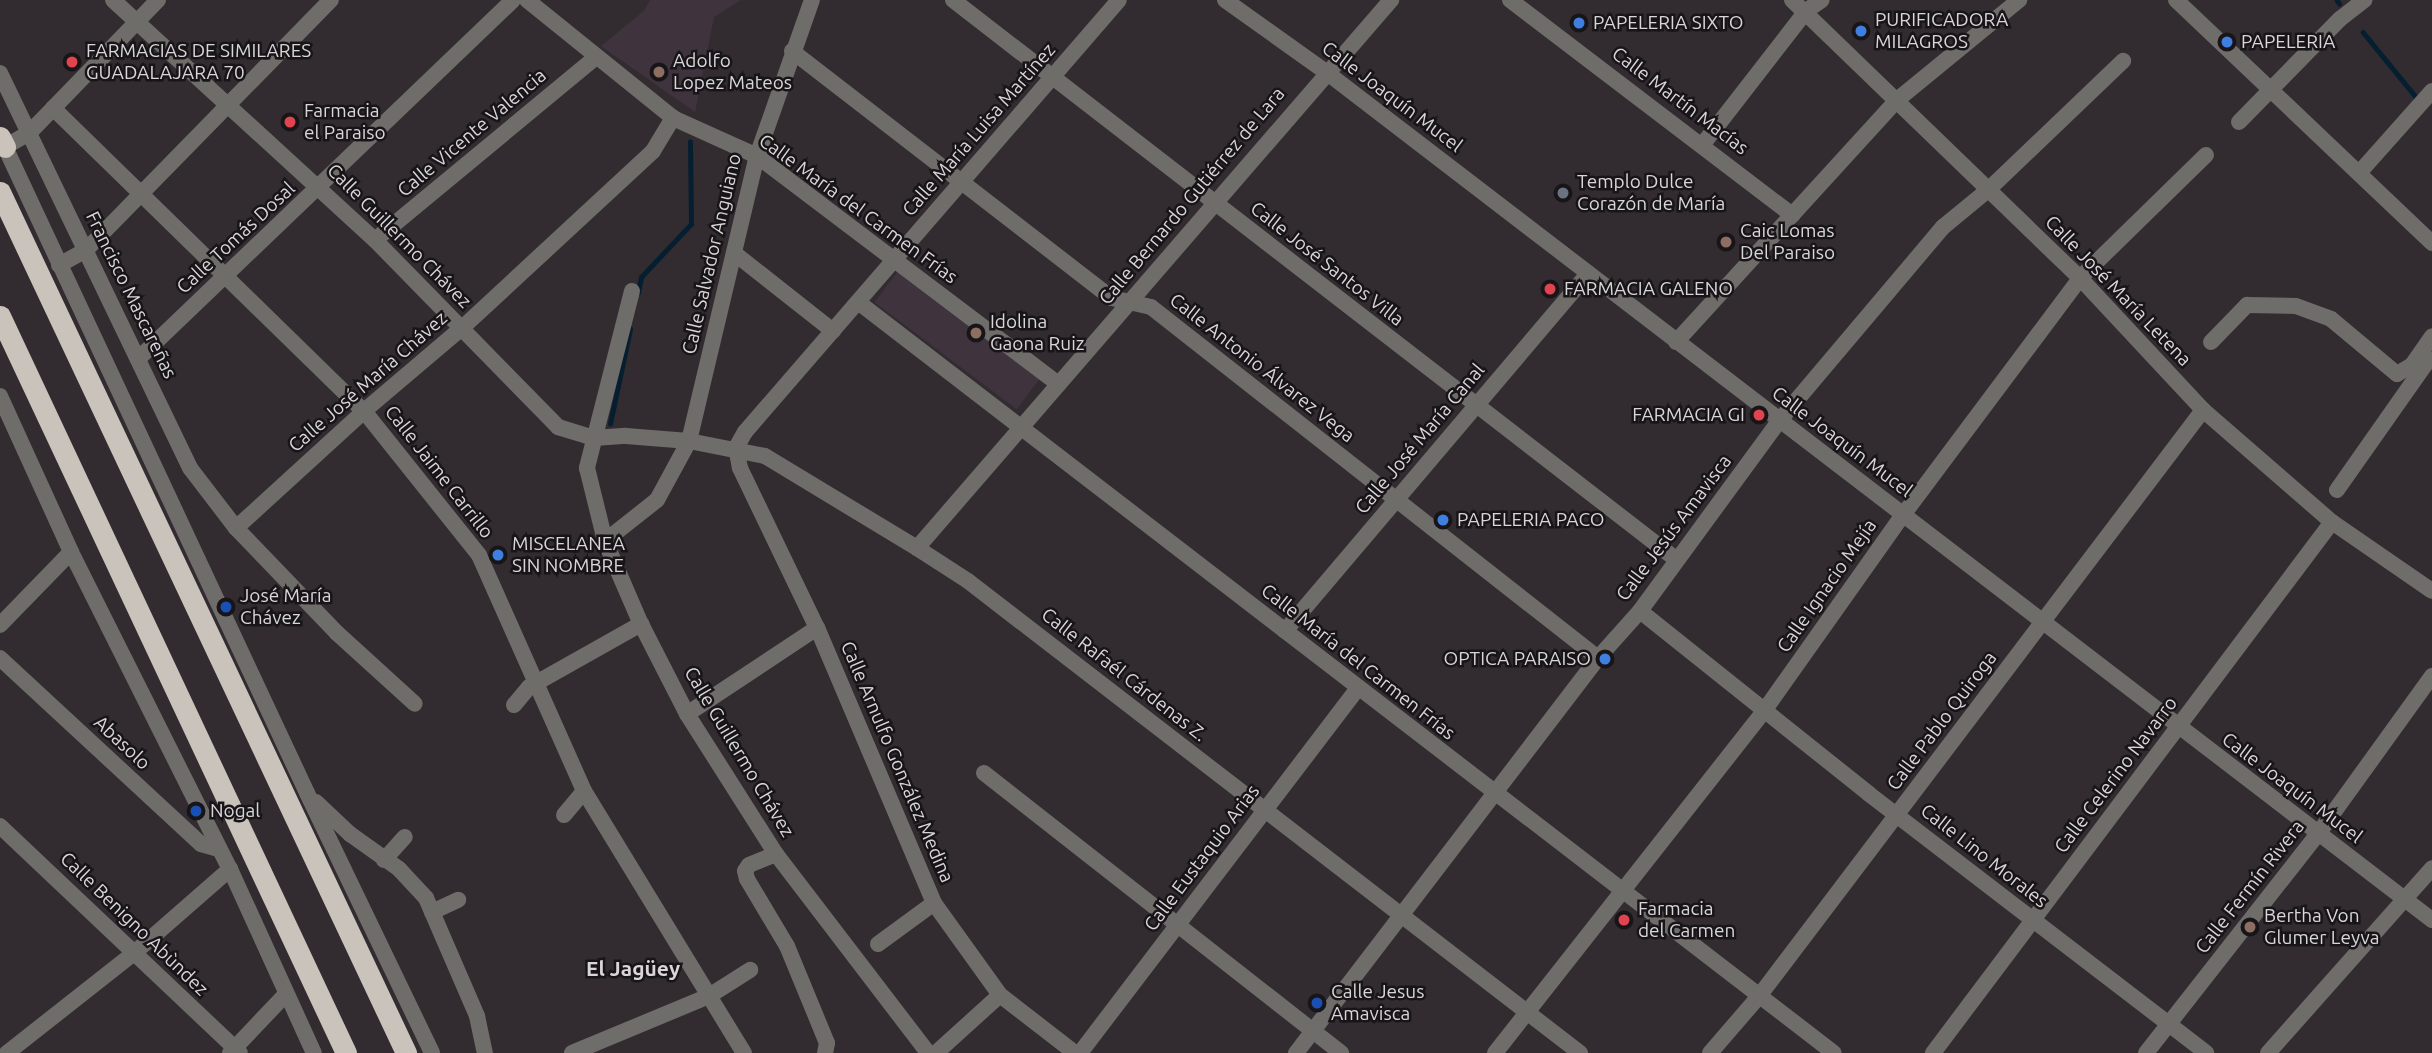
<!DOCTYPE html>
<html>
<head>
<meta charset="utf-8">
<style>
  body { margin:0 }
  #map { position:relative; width:2432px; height:1053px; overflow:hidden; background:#322c31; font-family:Ubuntu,sans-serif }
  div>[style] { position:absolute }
  .built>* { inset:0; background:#3f343e; transform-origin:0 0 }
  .stream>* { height:4.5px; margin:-2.25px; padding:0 2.25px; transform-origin:2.25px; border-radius:2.25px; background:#061f30 }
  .minor>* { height:16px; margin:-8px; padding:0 8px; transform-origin:8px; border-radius:8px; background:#6f6d6a }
  .highway>* { height:21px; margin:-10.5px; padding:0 10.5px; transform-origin:10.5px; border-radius:10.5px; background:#cac3bb }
  .dots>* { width:19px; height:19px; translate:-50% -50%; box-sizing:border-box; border:4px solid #181518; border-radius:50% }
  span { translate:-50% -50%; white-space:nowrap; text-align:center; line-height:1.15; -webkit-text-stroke:5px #181518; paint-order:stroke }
  .poi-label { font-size:19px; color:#d9d5d9 }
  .left { translate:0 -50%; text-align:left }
  .right { translate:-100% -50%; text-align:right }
  .street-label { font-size:19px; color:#d9d5d9 }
  .neighbourhood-label { font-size:21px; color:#d9d5d9; font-weight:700 }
</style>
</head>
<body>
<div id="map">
  <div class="built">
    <i style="clip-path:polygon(650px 0,741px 0,714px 17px,695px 112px,601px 46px,644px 11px)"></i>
    <i style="left:898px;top:271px;width:178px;height:39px;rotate:37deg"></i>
  </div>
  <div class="stream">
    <i style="left:2337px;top:0;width:4px;rotate:56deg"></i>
    <i style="left:2363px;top:32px;width:85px;rotate:50.7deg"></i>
    <i style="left:638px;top:293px;width:16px;rotate:-79deg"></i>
    <i style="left:641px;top:277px;width:73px;rotate:-46.7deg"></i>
    <i style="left:691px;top:224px;width:82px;rotate:-90.7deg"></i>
    <i style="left:610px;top:424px;width:97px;rotate:-78.1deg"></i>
  </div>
  <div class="minor">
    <i style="left:113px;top:0;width:355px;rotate:42.5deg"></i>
    <i style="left:375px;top:240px;width:262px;rotate:45.6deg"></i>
    <i style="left:558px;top:427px;width:38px;rotate:17deg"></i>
    <i style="left:594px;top:438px;width:32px;rotate:-4deg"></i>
    <i style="left:626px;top:436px;width:63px;rotate:4.5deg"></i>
    <i style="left:689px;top:441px;width:77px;rotate:11.2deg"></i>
    <i style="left:765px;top:456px;width:178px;rotate:31.2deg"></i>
    <i style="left:917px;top:548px;width:61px;rotate:32.9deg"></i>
    <i style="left:968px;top:581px;width:773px;rotate:37.64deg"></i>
    <i style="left:158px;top:0;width:185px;rotate:134.1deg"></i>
    <i style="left:29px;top:133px;width:28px;rotate:150deg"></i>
    <i style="left:5px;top:147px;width:713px;rotate:64.94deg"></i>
    <i style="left:307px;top:793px;width:288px;rotate:64.3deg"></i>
    <i style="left:527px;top:0;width:188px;rotate:38.9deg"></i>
    <i style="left:673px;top:118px;width:92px;rotate:24.3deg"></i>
    <i style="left:757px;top:156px;width:378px;rotate:37.1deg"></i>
    <i style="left:953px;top:0;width:915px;rotate:37.72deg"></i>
    <i style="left:1225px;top:0;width:124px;rotate:35.5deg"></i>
    <i style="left:1326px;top:72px;width:1394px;rotate:37.48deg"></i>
    <i style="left:1510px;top:0;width:355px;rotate:37.3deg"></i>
    <i style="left:1792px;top:0;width:400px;rotate:44deg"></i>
    <i style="left:2080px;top:278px;width:180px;rotate:47deg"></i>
    <i style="left:2203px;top:410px;width:171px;rotate:41deg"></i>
    <i style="left:2332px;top:522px;width:121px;rotate:34.6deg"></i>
    <i style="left:2176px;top:0;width:353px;rotate:43.5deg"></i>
    <i style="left:792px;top:51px;width:404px;rotate:37.7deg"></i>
    <i style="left:1112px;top:298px;width:40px;rotate:13deg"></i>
    <i style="left:1151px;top:307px;width:568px;rotate:38.14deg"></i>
    <i style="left:0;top:73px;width:438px;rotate:64.3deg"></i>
    <i style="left:190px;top:468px;width:76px;rotate:52.5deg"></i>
    <i style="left:236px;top:528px;width:146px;rotate:46.1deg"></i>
    <i style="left:337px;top:633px;width:105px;rotate:42.3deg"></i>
    <i style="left:53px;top:108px;width:434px;rotate:44.3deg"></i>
    <i style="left:364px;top:411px;width:184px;rotate:51.4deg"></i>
    <i style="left:479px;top:555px;width:258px;rotate:66deg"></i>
    <i style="left:584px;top:791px;width:307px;rotate:58.6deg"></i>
    <i style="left:2239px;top:122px;width:144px;rotate:-45.6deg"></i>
    <i style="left:2340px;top:19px;width:31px;rotate:-38deg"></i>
    <i style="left:1703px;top:144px;width:168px;rotate:-52.2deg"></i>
    <i style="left:1806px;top:11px;width:19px;rotate:-35deg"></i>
    <i style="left:2359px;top:173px;width:110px;rotate:-48.3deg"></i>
    <i style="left:375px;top:240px;width:286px;rotate:-39.6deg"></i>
    <i style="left:734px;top:253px;width:126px;rotate:38.2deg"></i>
    <i style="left:59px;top:265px;width:31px;rotate:-29deg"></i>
    <i style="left:86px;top:250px;width:350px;rotate:-45.6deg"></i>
    <i style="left:632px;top:291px;width:183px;rotate:104.3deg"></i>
    <i style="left:587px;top:468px;width:75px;rotate:76.1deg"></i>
    <i style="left:605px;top:541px;width:90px;rotate:66.6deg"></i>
    <i style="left:641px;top:624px;width:101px;rotate:62.9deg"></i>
    <i style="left:687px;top:714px;width:166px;rotate:57.6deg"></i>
    <i style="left:776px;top:854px;width:250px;rotate:52.6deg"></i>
    <i style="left:858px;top:302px;width:1231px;rotate:37.58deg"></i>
    <i style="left:1676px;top:342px;width:328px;rotate:-47.6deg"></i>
    <i style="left:1897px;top:100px;width:158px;rotate:-39.3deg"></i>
    <i style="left:2211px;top:342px;width:52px;rotate:-45.8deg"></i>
    <i style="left:2247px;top:305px;width:49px;rotate:1.2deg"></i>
    <i style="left:2296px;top:306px;width:37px;rotate:20deg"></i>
    <i style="left:2331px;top:319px;width:86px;rotate:39.8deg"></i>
    <i style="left:2397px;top:374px;width:17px;rotate:-31deg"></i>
    <i style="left:2412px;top:365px;width:35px;rotate:-55deg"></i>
    <i style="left:138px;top:359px;width:519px;rotate:-43.75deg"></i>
    <i style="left:0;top:396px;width:171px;rotate:65.5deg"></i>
    <i style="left:71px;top:552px;width:355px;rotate:63.4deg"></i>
    <i style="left:230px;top:869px;width:202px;rotate:65.5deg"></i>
    <i style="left:2337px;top:490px;width:160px;rotate:-54.9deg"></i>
    <i style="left:236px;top:528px;width:173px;rotate:-42.4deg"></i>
    <i style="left:364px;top:411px;width:128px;rotate:-40.3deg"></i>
    <i style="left:462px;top:328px;width:260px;rotate:-42.8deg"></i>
    <i style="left:653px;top:151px;width:39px;rotate:-59deg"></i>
    <i style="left:605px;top:541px;width:66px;rotate:-38.3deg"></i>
    <i style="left:657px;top:500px;width:67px;rotate:-61.5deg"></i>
    <i style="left:689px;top:441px;width:293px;rotate:-76.6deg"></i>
    <i style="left:757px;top:156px;width:165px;rotate:-70.6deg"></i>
    <i style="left:917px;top:548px;width:725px;rotate:-49.14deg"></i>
    <i style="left:1640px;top:611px;width:293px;rotate:38.6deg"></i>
    <i style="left:1869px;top:794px;width:425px;rotate:37.5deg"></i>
    <i style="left:0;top:625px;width:102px;rotate:-45.8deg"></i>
    <i style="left:1285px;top:631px;width:468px;rotate:-49.7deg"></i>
    <i style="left:0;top:658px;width:274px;rotate:42.8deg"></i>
    <i style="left:201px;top:844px;width:19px;rotate:16deg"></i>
    <i style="left:514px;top:705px;width:23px;rotate:-50deg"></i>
    <i style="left:529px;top:687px;width:129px;rotate:-29.4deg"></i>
    <i style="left:687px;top:714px;width:156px;rotate:-33.5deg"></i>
    <i style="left:984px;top:773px;width:454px;rotate:38.1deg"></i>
    <i style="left:316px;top:802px;width:47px;rotate:43.3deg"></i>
    <i style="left:350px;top:834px;width:60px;rotate:35.5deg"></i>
    <i style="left:399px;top:869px;width:40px;rotate:47deg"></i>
    <i style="left:426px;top:898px;width:129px;rotate:66.6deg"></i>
    <i style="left:477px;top:1016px;width:38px;rotate:78deg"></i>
    <i style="left:564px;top:815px;width:31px;rotate:-50deg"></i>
    <i style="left:0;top:826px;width:330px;rotate:43.4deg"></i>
    <i style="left:776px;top:854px;width:29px;rotate:158deg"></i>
    <i style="left:749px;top:865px;width:7px;rotate:124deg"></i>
    <i style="left:745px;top:871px;width:8px;rotate:76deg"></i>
    <i style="left:747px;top:879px;width:78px;rotate:59.2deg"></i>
    <i style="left:787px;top:946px;width:105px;rotate:67.6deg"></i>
    <i style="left:827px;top:1043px;width:10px;rotate:101deg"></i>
    <i style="left:384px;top:860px;width:31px;rotate:-48deg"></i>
    <i style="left:432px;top:912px;width:29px;rotate:-25deg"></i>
    <i style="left:878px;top:944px;width:69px;rotate:-36.2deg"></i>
    <i style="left:7px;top:1053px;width:162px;rotate:-38.2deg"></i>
    <i style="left:134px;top:953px;width:128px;rotate:-41.2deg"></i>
    <i style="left:230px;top:1053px;width:81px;rotate:-46.5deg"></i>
    <i style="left:572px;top:1053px;width:148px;rotate:-22.6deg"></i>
    <i style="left:709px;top:996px;width:49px;rotate:-32.4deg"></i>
    <i style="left:936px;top:1053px;width:86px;rotate:-42.2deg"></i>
    <i style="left:1075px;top:1053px;width:95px;rotate:-142.3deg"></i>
    <i style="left:1000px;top:995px;width:113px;rotate:-125.7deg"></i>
    <i style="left:934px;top:903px;width:299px;rotate:-113deg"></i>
    <i style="left:817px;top:628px;width:178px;rotate:-115.7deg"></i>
    <i style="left:740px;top:468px;width:20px;rotate:-101deg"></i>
    <i style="left:736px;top:448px;width:18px;rotate:-61deg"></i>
    <i style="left:745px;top:432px;width:571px;rotate:-49.12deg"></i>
    <i style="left:1080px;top:1053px;width:459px;rotate:-52.7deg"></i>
    <i style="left:1296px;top:1053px;width:497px;rotate:-52.6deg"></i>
    <i style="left:1598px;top:658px;width:63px;rotate:-48.2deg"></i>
    <i style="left:1640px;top:611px;width:235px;rotate:-53.8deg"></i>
    <i style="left:1779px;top:421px;width:254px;rotate:-49.8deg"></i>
    <i style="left:1943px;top:227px;width:58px;rotate:-39.4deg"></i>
    <i style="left:1988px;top:190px;width:187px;rotate:-43.7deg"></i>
    <i style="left:1495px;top:1053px;width:435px;rotate:-51.8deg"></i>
    <i style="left:1764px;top:711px;width:240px;rotate:-54.7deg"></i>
    <i style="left:1903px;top:515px;width:296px;rotate:-53.2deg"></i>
    <i style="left:2080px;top:278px;width:176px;rotate:-44.3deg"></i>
    <i style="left:1710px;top:1053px;width:77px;rotate:-49.2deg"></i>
    <i style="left:1760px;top:995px;width:734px;rotate:-52.86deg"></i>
    <i style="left:1933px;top:1053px;width:664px;rotate:-53.08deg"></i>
    <i style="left:2146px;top:1053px;width:278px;rotate:-51.9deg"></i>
    <i style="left:2318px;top:834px;width:195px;rotate:-54.2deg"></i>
    <i style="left:2268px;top:1053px;width:247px;rotate:-48.4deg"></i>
  </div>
  <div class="highway">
    <i style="left:0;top:137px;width:11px;rotate:63deg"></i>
    <i style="left:0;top:192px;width:952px;rotate:64.75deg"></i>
    <i style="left:0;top:316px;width:814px;rotate:64.85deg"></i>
  </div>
  <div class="dots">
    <i style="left:1579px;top:23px;background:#3f7fe0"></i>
    <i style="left:1861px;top:31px;background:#3f7fe0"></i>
    <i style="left:2227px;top:42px;background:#3f7fe0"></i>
    <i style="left:72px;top:62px;background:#e0444e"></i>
    <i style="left:659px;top:72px;background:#8d6e63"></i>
    <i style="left:290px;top:122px;background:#e0444e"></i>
    <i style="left:1563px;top:193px;background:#6b7280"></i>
    <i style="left:1726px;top:242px;background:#8d6e63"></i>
    <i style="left:1550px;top:289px;background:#e0444e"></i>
    <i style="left:976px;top:333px;background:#8d6e63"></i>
    <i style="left:1759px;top:415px;background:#e0444e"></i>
    <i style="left:1443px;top:520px;background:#3f7fe0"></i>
    <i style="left:498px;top:555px;background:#3f7fe0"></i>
    <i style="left:226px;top:607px;background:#1a4fb4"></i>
    <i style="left:1605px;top:659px;background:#3f7fe0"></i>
    <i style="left:196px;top:811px;background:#1a4fb4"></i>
    <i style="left:1624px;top:920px;background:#e0444e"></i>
    <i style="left:2250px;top:927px;background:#8d6e63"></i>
    <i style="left:1317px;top:1003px;background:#1a4fb4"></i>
  </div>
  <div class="poi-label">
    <span class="left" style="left:1875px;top:31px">PURIFICADORA<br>MILAGROS</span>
    <span class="left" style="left:1593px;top:23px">PAPELERIA SIXTO</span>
    <span class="left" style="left:2241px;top:42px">PAPELERIA</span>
    <span class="left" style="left:86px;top:62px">FARMACIAS DE SIMILARES<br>GUADALAJARA 70</span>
    <span class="left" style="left:673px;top:72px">Adolfo<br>Lopez Mateos</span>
    <span class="left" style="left:304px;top:122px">Farmacia<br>el Paraiso</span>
    <span class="left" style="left:1577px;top:193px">Templo Dulce<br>Corazón de María</span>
    <span class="left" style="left:1740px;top:242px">Caic Lomas<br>Del Paraiso</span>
    <span class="left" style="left:1564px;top:289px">FARMACIA GALENO</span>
    <span class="left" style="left:990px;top:333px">Idolina<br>Gaona Ruiz</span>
    <span class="right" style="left:1745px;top:415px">FARMACIA GI</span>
    <span class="left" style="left:1457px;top:520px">PAPELERIA PACO</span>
    <span class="left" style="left:512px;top:555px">MISCELANEA<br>SIN NOMBRE</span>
    <span class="left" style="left:240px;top:607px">José María<br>Chávez</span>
    <span class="right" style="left:1591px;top:659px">OPTICA PARAISO</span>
    <span class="left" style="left:210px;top:811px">Nogal</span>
    <span class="left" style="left:1638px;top:920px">Farmacia<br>del Carmen</span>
    <span class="left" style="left:2264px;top:927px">Bertha Von<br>Glumer Leyva</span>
    <span class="left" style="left:1331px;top:1003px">Calle Jesus<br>Amavisca</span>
  </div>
  <div class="street-label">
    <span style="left:1392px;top:97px;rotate:37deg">Calle Joaquín Mucel</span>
    <span style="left:1680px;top:101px;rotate:37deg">Calle Martín Macías</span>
    <span style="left:979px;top:130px;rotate:-49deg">Calle María Luisa Martínez</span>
    <span style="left:472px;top:133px;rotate:-40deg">Calle Vicente Valencia</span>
    <span style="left:1192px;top:196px;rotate:-50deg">Calle Bernardo Gutiérrez de Lara</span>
    <span style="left:858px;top:209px;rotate:36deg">Calle María del Carmen Frías</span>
    <span style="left:399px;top:236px;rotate:45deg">Calle Guillermo Chávez</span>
    <span style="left:236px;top:238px;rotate:-43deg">Calle Tomás Dosal</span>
    <span style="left:712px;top:254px;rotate:-77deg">Calle Salvador Anguiano</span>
    <span style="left:1327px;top:264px;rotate:38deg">Calle José Santos Villa</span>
    <span style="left:2118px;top:291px;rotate:46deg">Calle José María Letena</span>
    <span style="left:131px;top:295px;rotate:64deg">Francisco Mascareñas</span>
    <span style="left:1262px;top:368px;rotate:38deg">Calle Antonio Álvarez Vega</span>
    <span style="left:368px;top:382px;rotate:-41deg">Calle José María Chávez</span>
    <span style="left:1420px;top:439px;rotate:-50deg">Calle José María Canal</span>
    <span style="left:1842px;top:442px;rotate:37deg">Calle Joaquín Mucel</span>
    <span style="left:439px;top:472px;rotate:52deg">Calle Jaime Carrillo</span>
    <span style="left:1674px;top:528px;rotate:-53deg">Calle Jesús Amavisca</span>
    <span style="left:1827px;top:586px;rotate:-55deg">Calle Ignacio Mejía</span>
    <span style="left:1358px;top:662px;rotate:38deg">Calle María del Carmen Frías</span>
    <span style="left:1124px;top:675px;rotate:38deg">Calle Rafaél Cárdenas Z.</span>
    <span style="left:1942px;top:721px;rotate:-53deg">Calle Pablo Quiroga</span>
    <span style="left:122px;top:743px;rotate:43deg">Abasolo</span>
    <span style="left:739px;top:752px;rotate:59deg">Calle Guillermo Chávez</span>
    <span style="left:897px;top:762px;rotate:67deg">Calle Arnulfo González Medina</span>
    <span style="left:2116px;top:775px;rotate:-53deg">Calle Celerino Navarro</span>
    <span style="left:2292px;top:788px;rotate:37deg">Calle Joaquín Mucel</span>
    <span style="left:1984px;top:856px;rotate:38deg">Calle Lino Morales</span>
    <span style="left:1202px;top:858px;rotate:-53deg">Calle Eustaquio Arias</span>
    <span style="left:2250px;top:887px;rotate:-52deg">Calle Fermín Rivera</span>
    <span style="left:134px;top:924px;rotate:44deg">Calle Benigno Abùndez</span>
  </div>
  <div class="neighbourhood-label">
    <span style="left:633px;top:968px">El Jagüey</span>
  </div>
</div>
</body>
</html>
